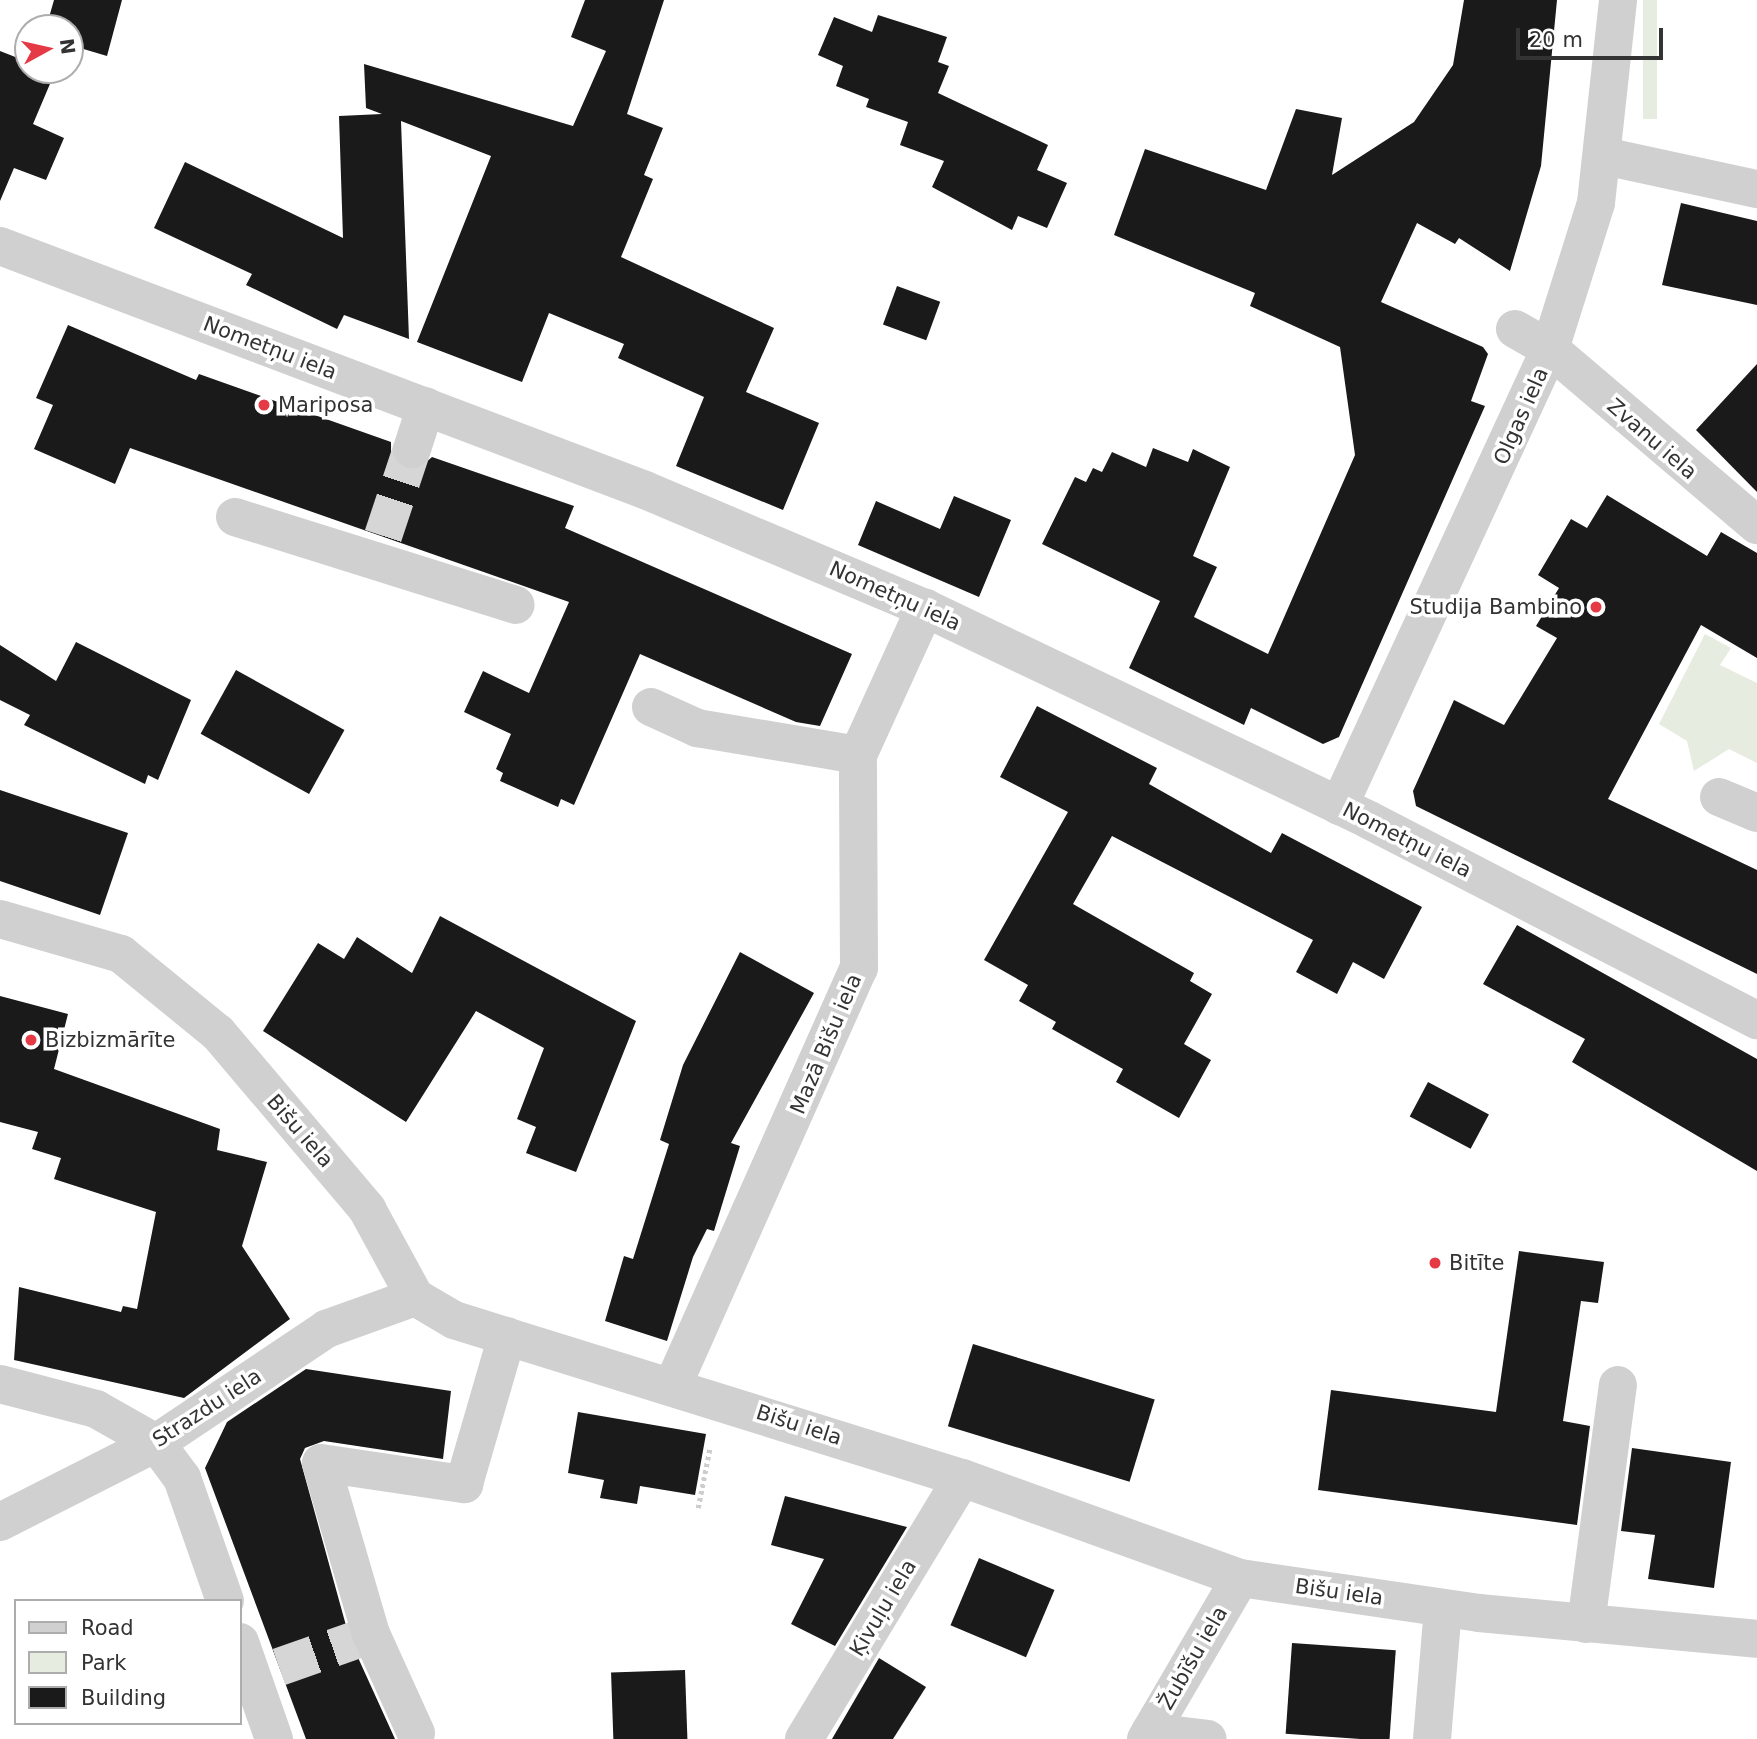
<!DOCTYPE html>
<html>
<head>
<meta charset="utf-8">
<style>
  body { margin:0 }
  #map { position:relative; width:1757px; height:1739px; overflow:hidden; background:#fff; font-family:"DejaVu Sans",sans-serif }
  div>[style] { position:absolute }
  .green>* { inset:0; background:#e6ecdf; transform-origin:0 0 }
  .building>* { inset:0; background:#1a1a1a; transform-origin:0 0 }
  .minor-tunnel>* { height:38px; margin-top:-19px; transform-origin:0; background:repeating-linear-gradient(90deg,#d6d6d6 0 38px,transparent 0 57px) }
  .path>* { height:4.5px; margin-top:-2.25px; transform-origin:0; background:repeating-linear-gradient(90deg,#cdcdcd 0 3.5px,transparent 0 7px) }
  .minor>* { height:38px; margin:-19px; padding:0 19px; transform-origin:19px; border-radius:19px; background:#d0d0d0 }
  .dots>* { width:19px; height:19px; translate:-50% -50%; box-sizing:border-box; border:4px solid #fff; border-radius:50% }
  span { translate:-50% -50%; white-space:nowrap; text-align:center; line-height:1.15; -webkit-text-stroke:7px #fff; paint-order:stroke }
  .street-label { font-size:21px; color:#333 }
  .poi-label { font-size:21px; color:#333 }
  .left { translate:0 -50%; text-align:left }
  .right { translate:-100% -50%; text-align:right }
  .legend { position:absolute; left:14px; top:1599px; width:228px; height:126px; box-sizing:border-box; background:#fff; border:2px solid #adadad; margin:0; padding:9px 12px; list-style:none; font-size:21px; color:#333 }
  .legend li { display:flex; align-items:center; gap:14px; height:35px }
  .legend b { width:35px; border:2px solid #adadad }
  .north { position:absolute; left:14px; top:14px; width:70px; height:70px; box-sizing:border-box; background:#fff; border:2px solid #adadad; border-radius:50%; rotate:82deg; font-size:19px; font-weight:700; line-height:28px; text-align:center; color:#333 }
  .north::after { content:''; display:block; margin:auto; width:24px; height:32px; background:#e63946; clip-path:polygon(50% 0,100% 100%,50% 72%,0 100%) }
  .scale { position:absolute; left:1516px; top:28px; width:147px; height:32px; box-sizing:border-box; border:4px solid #333; border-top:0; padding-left:9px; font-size:21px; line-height:24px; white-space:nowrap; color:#333; -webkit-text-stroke:5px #fff; paint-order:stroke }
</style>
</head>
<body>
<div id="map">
  <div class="green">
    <i style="left:1643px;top:0;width:14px;height:119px"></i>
    <i style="clip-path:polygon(1705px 634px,1731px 648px,1720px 665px,1757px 683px,1757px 763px,1729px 749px,1694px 771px,1687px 741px,1659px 724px)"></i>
  </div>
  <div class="building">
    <i style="clip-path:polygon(54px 0,122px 0,107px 56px,70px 45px,70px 28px,46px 28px)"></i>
    <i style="clip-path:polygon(585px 0,664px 0,627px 114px,663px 128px,644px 175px,653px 179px,621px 257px,774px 328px,746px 392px,819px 423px,783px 510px,676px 466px,704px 397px,618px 358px,624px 344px,549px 313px,522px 382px,417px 342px,491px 156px,401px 121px,409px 339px,344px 315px,337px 329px,246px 285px,252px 274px,154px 228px,185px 162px,343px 238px,339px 116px,382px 114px,366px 108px,364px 64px,573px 126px,606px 51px,571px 37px)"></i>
    <i style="clip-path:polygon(1464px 0,1557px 0,1541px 166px,1510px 271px,1459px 238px,1455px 244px,1417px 223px,1381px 302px,1483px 347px,1488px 354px,1471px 401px,1485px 406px,1339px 737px,1323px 744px,1251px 708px,1244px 725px,1129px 668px,1160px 601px,1042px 544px,1075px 477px,1086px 482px,1093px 468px,1102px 472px,1112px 452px,1146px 467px,1153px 448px,1188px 462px,1193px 449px,1230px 467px,1193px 556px,1217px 567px,1194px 617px,1268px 654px,1355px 455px,1340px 347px,1250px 306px,1255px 293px,1114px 235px,1145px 149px,1266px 190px,1296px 109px,1342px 118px,1332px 175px,1414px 122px,1453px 65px)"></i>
    <i style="clip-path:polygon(878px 15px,947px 37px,938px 62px,949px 66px,938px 93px,1048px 145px,1037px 170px,1067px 183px,1047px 228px,1018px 216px,1012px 230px,932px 187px,944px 161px,900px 145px,908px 122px,866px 107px,869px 99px,836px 86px,843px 66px,818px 55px,834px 17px,872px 32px)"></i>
    <i style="clip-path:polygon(0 51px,28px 62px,28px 70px,55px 72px,33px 124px,64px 138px,46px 180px,14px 168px,0 201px)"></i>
    <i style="clip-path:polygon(1681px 203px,1757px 221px,1757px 305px,1662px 285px)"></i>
    <i style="left:897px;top:286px;width:46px;height:41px;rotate:20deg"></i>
    <i style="clip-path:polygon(68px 325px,196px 380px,199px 374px,391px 442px,391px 454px,405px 470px,417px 470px,432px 457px,574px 506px,565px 528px,852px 654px,820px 726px,796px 722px,640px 654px,574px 805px,561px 799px,558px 807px,500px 781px,503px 773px,496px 769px,511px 734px,464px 712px,483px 671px,529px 693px,569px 602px,130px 448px,115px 484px,34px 449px,53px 405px,36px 398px)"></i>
    <i style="clip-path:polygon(1757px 364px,1757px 492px,1696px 430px)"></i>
    <i style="clip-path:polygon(1607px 495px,1707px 556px,1721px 532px,1757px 553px,1757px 658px,1701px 625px,1608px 799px,1757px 870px,1757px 974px,1416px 806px,1413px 791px,1454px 700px,1504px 725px,1557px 638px,1536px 626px,1559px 588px,1538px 575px,1571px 519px,1587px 528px)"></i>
    <i style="clip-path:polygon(954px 496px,1011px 520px,979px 597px,858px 545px,876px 501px,940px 529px)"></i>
    <i style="clip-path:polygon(76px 642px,191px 700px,158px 780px,148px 775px,145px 784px,24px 725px,30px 715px,0 700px,0 645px,56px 681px)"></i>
    <i style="left:236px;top:670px;width:124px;height:73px;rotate:29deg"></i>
    <i style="clip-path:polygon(1037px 706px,1157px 768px,1149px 784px,1271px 853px,1282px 833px,1422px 907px,1384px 979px,1353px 962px,1337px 994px,1296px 972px,1313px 940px,1112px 836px,1073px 904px,1194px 973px,1190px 981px,1212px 994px,1184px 1044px,1211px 1060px,1179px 1118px,1116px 1082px,1123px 1069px,1052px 1029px,1056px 1022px,1019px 1001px,1028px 985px,984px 960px,1068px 812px,1000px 777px)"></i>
    <i style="clip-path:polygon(0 790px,128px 833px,100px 915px,0 881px)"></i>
    <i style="clip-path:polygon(440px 916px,636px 1021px,576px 1172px,526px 1153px,536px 1127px,517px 1119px,544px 1048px,476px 1011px,406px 1122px,263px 1031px,318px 943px,344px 959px,357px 937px,412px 973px)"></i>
    <i style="clip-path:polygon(1517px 925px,1757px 1059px,1757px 1171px,1572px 1062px,1585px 1039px,1483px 984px)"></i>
    <i style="clip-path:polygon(740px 952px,814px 993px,731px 1143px,740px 1146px,714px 1231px,707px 1229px,693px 1257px,667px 1341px,605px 1321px,624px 1256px,633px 1259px,669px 1144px,660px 1140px,683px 1065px)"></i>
    <i style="clip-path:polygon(0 996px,68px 1014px,54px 1069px,220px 1129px,217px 1150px,267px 1162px,242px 1246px,290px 1319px,184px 1398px,14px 1360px,19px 1287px,121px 1312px,123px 1306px,137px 1309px,156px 1212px,54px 1179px,61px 1158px,32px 1149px,38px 1132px,0 1122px)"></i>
    <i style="left:1428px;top:1082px;width:69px;height:39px;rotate:28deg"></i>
    <i style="clip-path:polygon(1519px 1251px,1604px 1262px,1598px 1303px,1581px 1301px,1563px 1421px,1590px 1426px,1577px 1525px,1318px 1490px,1331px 1390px,1496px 1412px)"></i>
    <i style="left:973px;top:1344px;width:190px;height:86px;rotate:17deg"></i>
    <i style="clip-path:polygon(306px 1369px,451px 1391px,443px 1459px,324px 1441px,305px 1448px,300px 1459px,350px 1640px,395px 1739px,306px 1739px,205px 1468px,227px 1422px)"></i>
    <i style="clip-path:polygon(578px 1412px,706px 1434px,695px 1495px,640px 1486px,637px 1504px,600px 1498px,604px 1480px,568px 1473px)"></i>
    <i style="clip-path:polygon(1632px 1448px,1731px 1462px,1714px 1588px,1648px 1579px,1655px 1535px,1621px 1531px)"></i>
    <i style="clip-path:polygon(785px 1496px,907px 1527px,835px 1646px,791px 1624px,824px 1559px,771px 1545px)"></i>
    <i style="left:979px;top:1558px;width:82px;height:73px;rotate:23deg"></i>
    <i style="left:1292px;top:1643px;width:104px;height:91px;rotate:4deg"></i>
    <i style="clip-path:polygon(879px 1658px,926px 1687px,893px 1739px,832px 1739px)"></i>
    <i style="left:685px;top:1670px;width:69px;height:74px;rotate:88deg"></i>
  </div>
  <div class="minor-tunnel">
    <i style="left:383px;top:536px;width:92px;rotate:-71.6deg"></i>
    <i style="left:279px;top:1667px;width:90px;rotate:-19.4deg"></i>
  </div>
  <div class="path">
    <i style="left:698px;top:1508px;width:62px;rotate:-78.9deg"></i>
  </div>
  <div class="minor">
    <i style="left:1604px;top:156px;width:157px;rotate:12.2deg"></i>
    <i style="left:0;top:246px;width:690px;rotate:20.72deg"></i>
    <i style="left:645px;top:490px;width:304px;rotate:22.9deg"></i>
    <i style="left:925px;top:608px;width:492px;rotate:25.5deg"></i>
    <i style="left:1369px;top:820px;width:437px;rotate:27.3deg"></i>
    <i style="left:1515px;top:329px;width:40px;rotate:29.7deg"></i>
    <i style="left:1550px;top:349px;width:272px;rotate:40.4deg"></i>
    <i style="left:412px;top:449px;width:45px;rotate:-72deg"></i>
    <i style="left:235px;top:517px;width:294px;rotate:17.4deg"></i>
    <i style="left:651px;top:707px;width:51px;rotate:24.5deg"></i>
    <i style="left:697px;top:728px;width:163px;rotate:9.5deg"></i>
    <i style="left:1719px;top:797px;width:41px;rotate:22.8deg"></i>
    <i style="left:1339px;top:806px;width:503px;rotate:-65.22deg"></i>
    <i style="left:1550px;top:349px;width:153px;rotate:-72.5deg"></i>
    <i style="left:1596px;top:203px;width:204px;rotate:-83.8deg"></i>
    <i style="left:0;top:919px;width:126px;rotate:16.1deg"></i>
    <i style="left:121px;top:954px;width:125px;rotate:39.2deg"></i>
    <i style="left:218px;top:1033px;width:231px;rotate:49.7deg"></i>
    <i style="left:367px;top:1209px;width:100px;rotate:61.4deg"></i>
    <i style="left:415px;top:1297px;width:45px;rotate:30.5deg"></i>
    <i style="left:454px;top:1320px;width:532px;rotate:17.28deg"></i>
    <i style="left:962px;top:1478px;width:295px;rotate:19.8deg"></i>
    <i style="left:1240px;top:1578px;width:242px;rotate:8.3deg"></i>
    <i style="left:1479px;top:1613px;width:279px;rotate:5.3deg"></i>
    <i style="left:0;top:1384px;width:99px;rotate:14.6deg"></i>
    <i style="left:96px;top:1409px;width:69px;rotate:29.5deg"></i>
    <i style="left:156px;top:1443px;width:44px;rotate:53.4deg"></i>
    <i style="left:182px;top:1478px;width:130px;rotate:70.7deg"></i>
    <i style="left:673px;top:1385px;width:457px;rotate:-66deg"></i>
    <i style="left:859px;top:968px;width:213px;rotate:-90.3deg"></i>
    <i style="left:858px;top:755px;width:162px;rotate:-65.5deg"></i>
    <i style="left:0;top:1522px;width:175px;rotate:-26.9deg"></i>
    <i style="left:156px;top:1443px;width:205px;rotate:-33.8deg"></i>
    <i style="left:326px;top:1329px;width:95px;rotate:-19.8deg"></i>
    <i style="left:1586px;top:1624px;width:241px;rotate:-82.4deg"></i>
    <i style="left:240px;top:1642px;width:103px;rotate:70.7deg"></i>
    <i style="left:1150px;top:1732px;width:58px;rotate:6.9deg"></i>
    <i style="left:416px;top:1733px;width:109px;rotate:-114.4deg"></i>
    <i style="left:371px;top:1634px;width:178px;rotate:-106.3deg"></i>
    <i style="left:321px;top:1463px;width:145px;rotate:8.4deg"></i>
    <i style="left:464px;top:1484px;width:154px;rotate:-73.8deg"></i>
    <i style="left:804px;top:1739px;width:305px;rotate:-58.8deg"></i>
    <i style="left:1146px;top:1739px;width:186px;rotate:-59.7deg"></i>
    <i style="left:1432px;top:1739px;width:131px;rotate:-85.2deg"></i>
  </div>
  <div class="dots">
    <i style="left:264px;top:405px;background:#e63946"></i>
    <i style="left:1596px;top:607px;background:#e63946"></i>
    <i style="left:31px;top:1040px;background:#e63946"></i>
    <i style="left:1435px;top:1263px;background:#e63946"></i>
  </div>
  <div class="street-label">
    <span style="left:270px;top:348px;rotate:21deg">Nometņu iela</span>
    <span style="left:1521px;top:416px;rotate:-66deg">Olgas iela</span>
    <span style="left:1652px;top:439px;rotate:41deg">Zvanu iela</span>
    <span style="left:895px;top:596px;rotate:24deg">Nometņu iela</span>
    <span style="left:1407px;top:840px;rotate:27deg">Nometņu iela</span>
    <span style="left:826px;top:1044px;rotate:-67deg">Mazā Bišu iela</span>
    <span style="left:300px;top:1131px;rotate:49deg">Bišu iela</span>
    <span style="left:207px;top:1408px;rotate:-33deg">Strazdu iela</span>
    <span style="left:799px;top:1425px;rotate:18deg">Bišu iela</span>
    <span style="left:1339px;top:1592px;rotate:8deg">Bišu iela</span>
    <span style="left:883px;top:1608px;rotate:-59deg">Ķivuļu iela</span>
    <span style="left:1193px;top:1658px;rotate:-60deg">Žubīšu iela</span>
  </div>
  <div class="poi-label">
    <span class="left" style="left:278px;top:405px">Mariposa</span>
    <span class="right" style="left:1582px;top:607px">Studija Bambino</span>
    <span class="left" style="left:45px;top:1040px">Bizbizmārīte</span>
    <span class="left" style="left:1449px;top:1263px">Bitīte</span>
  </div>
  <ul class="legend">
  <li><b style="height:9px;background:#d0d0d0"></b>Road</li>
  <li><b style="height:19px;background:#e6ecdf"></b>Park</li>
  <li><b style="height:19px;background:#1a1a1a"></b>Building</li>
  </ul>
  <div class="north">N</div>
  <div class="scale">20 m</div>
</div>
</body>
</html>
